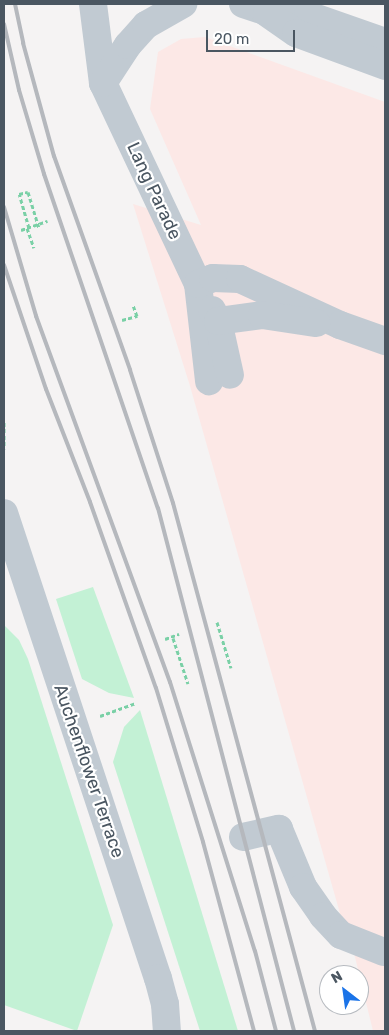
<!DOCTYPE html>
<html>
<head>
<meta charset="utf-8">
<style>
  body { margin:0 }
  #map { position:relative; width:389px; height:1035px; overflow:hidden; background:#f5f3f3; font-family:Rubik,sans-serif }
  div>[style] { position:absolute }
  .medical>* { inset:0; background:#fce8e6 }
  .green>* { inset:0; background:#c3f1d5 }
  .path>* { height:3px; margin-top:-1.5px; transform-origin:0; background:repeating-linear-gradient(90deg,#7ad0a6 0 4px,transparent 0 6.5px) }
  .minor>* { height:28px; margin:-14px; padding:0 14px; transform-origin:14px; border-radius:14px; background:#c1cad2 }
  .rail>* { height:4px; margin:-2px; padding:0 2px; transform-origin:2px; border-radius:2px; background:#b5b8bd }
  .path-bridge>* { height:3px; margin-top:-1.5px; transform-origin:0; background:repeating-linear-gradient(90deg,#7ad0a6 0 4px,transparent 0 6.5px) }
  span { translate:-50% -50%; white-space:nowrap; text-align:center; line-height:1.15; -webkit-text-stroke:4.5px #fff; paint-order:stroke }
  .street-label { font-size:18px; color:#4a5661 }
  .frame { position:absolute; inset:0; border:5px solid #4a5661; pointer-events:none }
  .north { position:absolute; left:319px; top:965px; width:50px; height:50px; box-sizing:border-box; background:#fff; border:1px solid #b7bbc0; border-radius:50%; rotate:330deg; font-size:14px; font-weight:700; line-height:20px; text-align:center; color:#4a5661 }
  .north::after { content:''; display:block; margin:auto; width:18px; height:22px; background:#1a73e8; clip-path:polygon(50% 0,100% 100%,50% 72%,0 100%) }
  .scale { position:absolute; left:206px; top:30px; width:89px; height:22px; box-sizing:border-box; border:2px solid #4a5661; border-top:0; padding-left:6px; font-size:15px; line-height:18px; white-space:nowrap; color:#4a5661; -webkit-text-stroke:4px #fff; paint-order:stroke }
</style>
</head>
<body>
<div id="map">
  <div class="medical">
    <i style="clip-path:polygon(205px 37px,385px 102px,385px 1031px,373px 1031px,354px 953px,343px 924px,190px 386px,133px 204px,201px 225px,150px 109px,158px 52px,181px 39px)"></i>
  </div>
  <div class="green">
    <i style="clip-path:polygon(93px 587px,134px 698px,109px 693px,82px 679px,56px 599px)"></i>
    <i style="clip-path:polygon(4px 625px,19px 640px,28px 659px,113px 925px,77px 1031px,4px 1005px)"></i>
    <i style="clip-path:polygon(140px 710px,238px 1031px,200px 1031px,113px 762px,124px 727px)"></i>
  </div>
  <div class="path">
    <i style="left:27px;top:228px;width:21px;rotate:71deg"></i>
    <i style="left:21px;top:230px;width:28px;rotate:-19deg"></i>
    <i style="left:122px;top:320px;width:16px;rotate:-15deg"></i>
    <i style="left:137px;top:316px;width:12px;rotate:-110deg"></i>
    <i style="left:4px;top:422px;width:27px;rotate:90deg"></i>
    <i style="left:217px;top:622px;width:48px;rotate:73.1deg"></i>
    <i style="left:173px;top:638px;width:48px;rotate:71.9deg"></i>
    <i style="left:165px;top:639px;width:15px;rotate:-20deg"></i>
    <i style="left:100px;top:716px;width:37px;rotate:-20deg"></i>
  </div>
  <div class="minor">
    <i style="left:93px;top:4px;width:80px;rotate:82.8deg"></i>
    <i style="left:103px;top:83px;width:222px;rotate:64.7deg"></i>
    <i style="left:198px;top:284px;width:98px;rotate:83.5deg"></i>
    <i style="left:243px;top:4px;width:22px;rotate:18deg"></i>
    <i style="left:264px;top:11px;width:44px;rotate:5.2deg"></i>
    <i style="left:308px;top:15px;width:82px;rotate:19.3deg"></i>
    <i style="left:267px;top:13px;width:35px;rotate:35deg"></i>
    <i style="left:296px;top:33px;width:95px;rotate:20.3deg"></i>
    <i style="left:103px;top:83px;width:45px;rotate:-56.7deg"></i>
    <i style="left:128px;top:45px;width:27px;rotate:-48deg"></i>
    <i style="left:146px;top:25px;width:43px;rotate:-29.6deg"></i>
    <i style="left:198px;top:284px;width:16px;rotate:-22deg"></i>
    <i style="left:213px;top:278px;width:27px;rotate:2deg"></i>
    <i style="left:240px;top:279px;width:110px;rotate:24.7deg"></i>
    <i style="left:340px;top:325px;width:48px;rotate:19.6deg"></i>
    <i style="left:212px;top:310px;width:13px;rotate:61deg"></i>
    <i style="left:218px;top:321px;width:55px;rotate:77.5deg"></i>
    <i style="left:218px;top:321px;width:44px;rotate:-7.8deg"></i>
    <i style="left:262px;top:315px;width:55px;rotate:8.4deg"></i>
    <i style="left:4px;top:513px;width:490px;rotate:71.7deg"></i>
    <i style="left:158px;top:978px;width:27px;rotate:75deg"></i>
    <i style="left:165px;top:1004px;width:27px;rotate:86deg"></i>
    <i style="left:243px;top:837px;width:37px;rotate:-13deg"></i>
    <i style="left:279px;top:829px;width:63px;rotate:67.5deg"></i>
    <i style="left:303px;top:887px;width:35px;rotate:55deg"></i>
    <i style="left:323px;top:916px;width:26px;rotate:47deg"></i>
    <i style="left:341px;top:935px;width:46px;rotate:21.6deg"></i>
  </div>
  <div class="rail">
    <i style="left:15px;top:4px;width:40px;rotate:78deg"></i>
    <i style="left:23px;top:43px;width:117px;rotate:74.7deg"></i>
    <i style="left:54px;top:156px;width:227px;rotate:70.4deg"></i>
    <i style="left:130px;top:370px;width:140px;rotate:72.1deg"></i>
    <i style="left:173px;top:503px;width:547px;rotate:74.95deg"></i>
    <i style="left:4px;top:24px;width:68px;rotate:77.2deg"></i>
    <i style="left:19px;top:90px;width:88px;rotate:73.4deg"></i>
    <i style="left:44px;top:174px;width:353px;rotate:71.2deg"></i>
    <i style="left:158px;top:508px;width:540px;rotate:75.42deg"></i>
    <i style="left:4px;top:207px;width:114px;rotate:73.6deg"></i>
    <i style="left:36px;top:316px;width:390px;rotate:69.9deg"></i>
    <i style="left:170px;top:682px;width:282px;rotate:72.5deg"></i>
    <i style="left:255px;top:951px;width:83px;rotate:75.3deg"></i>
    <i style="left:4px;top:265px;width:131px;rotate:71.3deg"></i>
    <i style="left:46px;top:389px;width:121px;rotate:68.7deg"></i>
    <i style="left:90px;top:502px;width:197px;rotate:70.5deg"></i>
    <i style="left:156px;top:688px;width:161px;rotate:73deg"></i>
    <i style="left:203px;top:842px;width:196px;rotate:74.9deg"></i>
  </div>
  <div class="path-bridge">
    <i style="left:29px;top:228px;width:35px;rotate:-106deg"></i>
    <i style="left:19px;top:194px;width:9px;rotate:-13deg"></i>
    <i style="left:28px;top:192px;width:38px;rotate:73deg"></i>
  </div>
  <div class="street-label">
    <span style="left:154px;top:191px;rotate:65deg">Lang Parade</span>
    <span style="left:89px;top:771px;rotate:71deg">Auchenflower Terrace</span>
  </div>
  <div class="frame"></div>
  <div class="north">N</div>
  <div class="scale">20 m</div>
</div>
</body>
</html>
